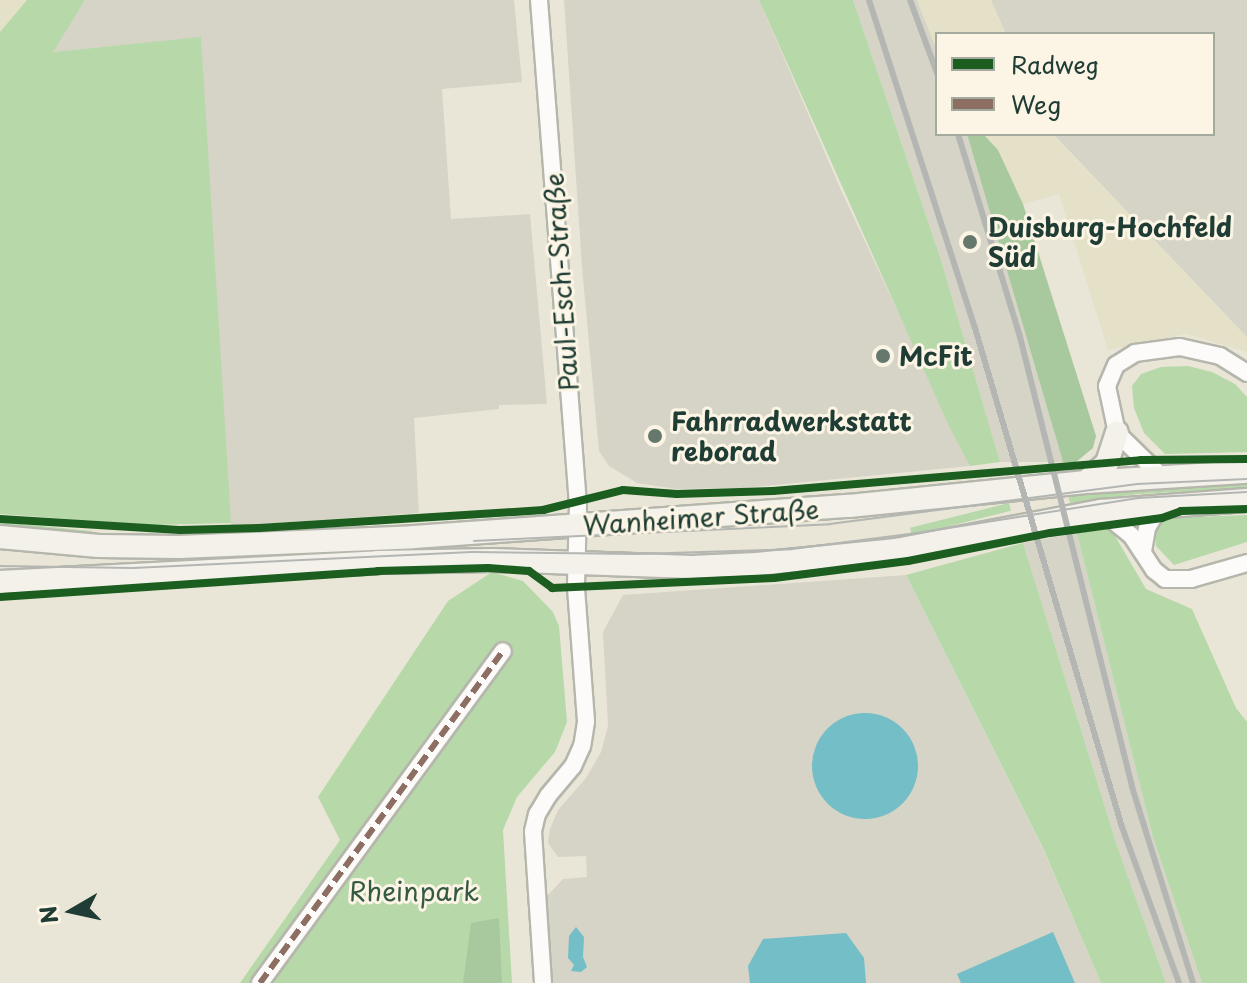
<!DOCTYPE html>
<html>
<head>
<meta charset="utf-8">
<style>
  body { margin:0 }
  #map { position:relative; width:1247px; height:983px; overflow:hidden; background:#eae6d7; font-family:"Playpen Sans",sans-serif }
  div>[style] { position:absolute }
  .built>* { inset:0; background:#e4e1c8 }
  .industrial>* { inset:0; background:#d5d4c6 }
  .green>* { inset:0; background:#b7d8a8; transform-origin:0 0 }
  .forest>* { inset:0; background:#a8c89e }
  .water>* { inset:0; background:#74bec7 }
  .round { border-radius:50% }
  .roads { filter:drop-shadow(2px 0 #b5b6ac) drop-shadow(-2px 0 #b5b6ac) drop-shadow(0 2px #b5b6ac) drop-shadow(0 -2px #b5b6ac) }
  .street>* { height:16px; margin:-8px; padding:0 8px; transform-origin:8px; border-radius:8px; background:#fcfbf9 }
  .secondary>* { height:22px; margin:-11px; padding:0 11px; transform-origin:11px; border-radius:11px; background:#f4f1eb }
  .tram>* { height:2px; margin:-1px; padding:0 1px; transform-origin:1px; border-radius:1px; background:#b3b6b2 }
  .rail>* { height:6px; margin:-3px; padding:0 3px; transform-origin:3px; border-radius:3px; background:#b3b6b2 }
  .quiet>* { height:6px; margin-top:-3px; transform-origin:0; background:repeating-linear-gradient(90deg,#8d6e63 0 12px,transparent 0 18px) }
  .cycleway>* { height:8px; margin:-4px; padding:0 4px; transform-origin:4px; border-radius:4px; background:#1b5e20 }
  .dots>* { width:22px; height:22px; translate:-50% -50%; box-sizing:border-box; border:4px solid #fcf5e5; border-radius:50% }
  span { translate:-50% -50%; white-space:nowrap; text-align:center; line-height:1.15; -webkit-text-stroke:6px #fcf5e5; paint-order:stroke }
  .poi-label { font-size:26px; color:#1f3d34; font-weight:700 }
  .left { translate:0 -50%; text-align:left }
  .street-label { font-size:26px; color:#1f3d34 }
  .park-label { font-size:26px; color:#355a43 }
  .legend { position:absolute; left:935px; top:32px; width:280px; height:104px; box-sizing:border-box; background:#fcf5e5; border:2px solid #a4ab9e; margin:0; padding:10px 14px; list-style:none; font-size:24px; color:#1f3d34 }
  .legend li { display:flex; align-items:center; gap:16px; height:40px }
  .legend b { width:40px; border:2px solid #a4ab9e }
  .north { position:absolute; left:32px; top:871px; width:80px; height:80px; -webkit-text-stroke:6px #fcf5e5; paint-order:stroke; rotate:261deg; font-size:22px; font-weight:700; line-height:32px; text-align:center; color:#1f3d34 }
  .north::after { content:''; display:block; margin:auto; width:28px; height:36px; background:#1f3d34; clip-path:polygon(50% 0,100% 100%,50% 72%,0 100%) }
</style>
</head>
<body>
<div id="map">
  <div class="built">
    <i style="clip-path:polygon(0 0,27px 0,0 32px)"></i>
    <i style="clip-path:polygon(917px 0,991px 0,1006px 34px,937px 34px,937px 51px)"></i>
    <i style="clip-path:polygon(983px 134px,1052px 134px,1247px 337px,1247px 352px,1186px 334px,1108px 350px,1059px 194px,1023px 204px,998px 151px)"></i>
  </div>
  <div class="industrial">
    <i style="clip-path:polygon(85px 0,514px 0,522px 82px,442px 89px,451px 219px,530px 214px,547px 404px,499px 405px,499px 409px,414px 418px,419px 513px,231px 526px,214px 303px,201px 38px,52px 52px)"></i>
    <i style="clip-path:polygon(564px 0,759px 0,841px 190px,970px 466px,744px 488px,676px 489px,637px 483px,609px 466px,599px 451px,582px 267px)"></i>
    <i style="clip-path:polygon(853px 0,917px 0,937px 51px,937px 134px,967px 134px,1063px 462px,1000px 462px,941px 260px)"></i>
    <i style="clip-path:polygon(991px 0,1247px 0,1247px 337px,1053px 134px,1213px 134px,1213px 34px,1006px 34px)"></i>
    <i style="clip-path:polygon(1077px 533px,1153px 837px,1202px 983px,1166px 983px,1117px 846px,1023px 543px)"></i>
    <i style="clip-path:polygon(906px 575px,1043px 849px,1101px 983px,553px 983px,547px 896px,563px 879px,587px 877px,586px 856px,558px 857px,548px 843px,550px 829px,558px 810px,586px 778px,601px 752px,608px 726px,603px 632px,623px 595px)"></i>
  </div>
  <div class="green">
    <i style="clip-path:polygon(27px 0,85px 0,53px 52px,201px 37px,231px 523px,152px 525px,0 514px,0 32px)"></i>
    <i style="clip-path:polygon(759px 0,853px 0,941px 260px,1000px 462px,970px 466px,949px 426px)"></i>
    <i style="clip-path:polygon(1188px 366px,1212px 372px,1235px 384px,1247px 397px,1247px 452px,1165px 454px,1144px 433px,1134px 408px,1132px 386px,1141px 374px,1161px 367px)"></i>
    <i style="clip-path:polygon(1247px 484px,1247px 488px,1139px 494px,1070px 503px,1068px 495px)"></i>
    <i style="left:1009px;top:503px;width:8px;height:102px;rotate:76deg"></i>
    <i style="clip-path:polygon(1247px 515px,1247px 542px,1174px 565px,1156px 546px,1155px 532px,1161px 523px,1171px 518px)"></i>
    <i style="clip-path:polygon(0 522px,92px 531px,93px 534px,0 527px)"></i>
    <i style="clip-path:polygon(1111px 529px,1146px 589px,1192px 609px,1236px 708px,1247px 722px,1247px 983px,1202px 983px,1153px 837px,1077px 533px)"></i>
    <i style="clip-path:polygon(1023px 543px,1117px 846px,1166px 983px,1101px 983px,1043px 848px,906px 575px)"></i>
    <i style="clip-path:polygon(492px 572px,523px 581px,553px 612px,559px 626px,567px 722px,555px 752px,517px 797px,503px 830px,512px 983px,240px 983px,340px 840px,318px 797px,448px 601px)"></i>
  </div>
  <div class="forest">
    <i style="clip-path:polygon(967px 134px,983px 134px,998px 150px,1023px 204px,1096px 436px,1093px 448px,1076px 462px,1063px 462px)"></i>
    <i style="clip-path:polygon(499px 918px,502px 983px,463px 983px,471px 923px)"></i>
  </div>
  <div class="water">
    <i class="round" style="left:812px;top:713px;width:106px;height:106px"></i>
    <i style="clip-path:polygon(576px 927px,584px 937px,583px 957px,587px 967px,581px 972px,571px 971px,574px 965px,568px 958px,569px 936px)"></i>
    <i style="clip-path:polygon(1053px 932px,1075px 983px,961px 983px,957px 974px)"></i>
    <i style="clip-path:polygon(846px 933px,864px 958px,866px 983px,750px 983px,748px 966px,763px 939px)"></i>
  </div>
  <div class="roads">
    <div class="street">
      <i style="left:539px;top:0;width:506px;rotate:85.58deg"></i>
      <i style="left:578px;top:504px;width:84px;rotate:91.4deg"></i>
      <i style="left:576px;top:588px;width:134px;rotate:85.7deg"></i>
      <i style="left:586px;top:722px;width:24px;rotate:99deg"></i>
      <i style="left:582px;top:746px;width:22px;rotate:114deg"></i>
      <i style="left:573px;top:766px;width:39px;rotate:130deg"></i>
      <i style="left:548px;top:796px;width:21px;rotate:121deg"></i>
      <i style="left:537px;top:814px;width:18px;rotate:103deg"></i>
      <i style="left:533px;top:832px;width:151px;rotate:86.2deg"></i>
      <i style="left:1162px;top:477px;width:63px;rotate:-135.6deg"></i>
      <i style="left:1117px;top:433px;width:48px;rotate:-102deg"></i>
      <i style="left:1107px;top:386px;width:23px;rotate:-67deg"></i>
      <i style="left:1116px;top:365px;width:22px;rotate:-32deg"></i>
      <i style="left:1135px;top:353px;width:45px;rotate:-7.6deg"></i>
      <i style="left:1180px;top:347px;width:41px;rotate:12.7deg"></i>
      <i style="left:1220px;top:356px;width:32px;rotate:32deg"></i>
      <i style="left:1101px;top:511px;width:38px;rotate:39deg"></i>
      <i style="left:1131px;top:535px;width:42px;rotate:56.7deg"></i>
      <i style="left:1154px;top:570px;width:14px;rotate:39deg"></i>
      <i style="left:1165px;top:579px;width:26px"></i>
      <i style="left:1191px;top:579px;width:58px;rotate:-15.9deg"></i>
      <i style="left:1143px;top:551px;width:23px;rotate:-80deg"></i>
      <i style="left:1147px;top:528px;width:27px;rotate:-59deg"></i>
      <i style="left:260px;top:983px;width:411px;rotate:-53.8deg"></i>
    </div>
    <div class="secondary">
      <i style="left:1086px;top:482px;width:28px;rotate:-42deg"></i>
      <i style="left:1107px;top:463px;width:32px;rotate:-72deg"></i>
      <i style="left:0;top:537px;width:99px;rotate:5.2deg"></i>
      <i style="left:99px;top:546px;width:80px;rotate:0.7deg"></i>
      <i style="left:179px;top:547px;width:235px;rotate:-2.4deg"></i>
      <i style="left:414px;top:537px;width:436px;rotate:-4.1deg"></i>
      <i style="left:849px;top:506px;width:238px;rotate:-5.8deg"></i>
      <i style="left:1086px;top:482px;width:161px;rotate:-3.6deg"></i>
      <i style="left:0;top:582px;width:379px;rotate:-3deg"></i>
      <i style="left:378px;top:562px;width:115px;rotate:-1deg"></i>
      <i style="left:493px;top:560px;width:199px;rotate:2deg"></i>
      <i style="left:692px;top:567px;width:65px;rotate:-2.6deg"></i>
      <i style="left:757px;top:564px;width:140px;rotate:-5.8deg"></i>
      <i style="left:896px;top:550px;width:209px;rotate:-10.8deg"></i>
      <i style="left:1101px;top:511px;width:146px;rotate:-4.3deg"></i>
    </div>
  </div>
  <div class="tram">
    <i style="left:474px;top:541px;width:356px;rotate:-2.7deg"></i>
    <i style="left:830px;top:524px;width:310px;rotate:-7.4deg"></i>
    <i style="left:1137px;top:484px;width:110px;rotate:-2.6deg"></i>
    <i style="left:0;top:566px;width:133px;rotate:0.9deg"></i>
    <i style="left:133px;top:568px;width:339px;rotate:-2.7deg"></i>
    <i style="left:472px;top:552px;width:165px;rotate:0.7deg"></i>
    <i style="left:637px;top:554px;width:155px;rotate:-1.8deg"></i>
    <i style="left:792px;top:549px;width:126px;rotate:-7.3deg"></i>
    <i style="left:917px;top:533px;width:224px;rotate:-9deg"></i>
    <i style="left:1138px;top:498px;width:109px;rotate:-3.2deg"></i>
  </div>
  <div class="rail">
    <i style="left:869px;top:0;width:345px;rotate:72.1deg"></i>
    <i style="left:975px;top:328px;width:520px;rotate:73.59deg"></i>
    <i style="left:1122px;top:827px;width:166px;rotate:69.9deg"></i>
    <i style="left:910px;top:0;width:78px;rotate:69.7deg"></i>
    <i style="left:958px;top:134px;width:212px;rotate:73deg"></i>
    <i style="left:1020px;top:337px;width:464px;rotate:76deg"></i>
    <i style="left:1132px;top:787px;width:205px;rotate:72.7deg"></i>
  </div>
  <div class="quiet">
    <i style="left:260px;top:983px;width:411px;rotate:-53.8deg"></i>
  </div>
  <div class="cycleway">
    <i style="left:0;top:519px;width:180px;rotate:3.5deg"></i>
    <i style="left:180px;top:530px;width:79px;rotate:-1.5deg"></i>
    <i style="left:259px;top:528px;width:285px;rotate:-3.6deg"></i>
    <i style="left:543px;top:510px;width:82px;rotate:-14deg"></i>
    <i style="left:623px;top:490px;width:54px;rotate:4.2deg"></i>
    <i style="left:677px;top:494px;width:96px;rotate:-1.8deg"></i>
    <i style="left:773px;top:491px;width:369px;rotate:-4.8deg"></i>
    <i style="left:1141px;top:460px;width:106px;rotate:-0.5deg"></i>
    <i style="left:0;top:597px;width:379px;rotate:-3.9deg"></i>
    <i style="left:378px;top:571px;width:110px;rotate:-1.6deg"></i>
    <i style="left:488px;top:568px;width:41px;rotate:4.2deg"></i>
    <i style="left:529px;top:571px;width:29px;rotate:36deg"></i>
    <i style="left:552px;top:588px;width:222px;rotate:-2.6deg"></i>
    <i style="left:774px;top:578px;width:135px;rotate:-7.2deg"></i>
    <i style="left:908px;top:561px;width:145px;rotate:-11.2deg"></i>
    <i style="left:1050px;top:533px;width:113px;rotate:-7.6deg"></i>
    <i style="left:1162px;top:518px;width:20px;rotate:-20deg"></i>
    <i style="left:1181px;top:511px;width:66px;rotate:-1.7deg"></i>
  </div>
  <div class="dots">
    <i style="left:970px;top:242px;background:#66786d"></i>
    <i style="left:883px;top:356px;background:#66786d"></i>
    <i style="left:655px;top:436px;background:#66786d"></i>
  </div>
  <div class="poi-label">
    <span class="left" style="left:988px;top:242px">Duisburg-Hochfeld<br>Süd</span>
    <span class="left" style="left:899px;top:356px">McFit</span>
    <span class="left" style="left:671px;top:436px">Fahrradwerkstatt<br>reborad</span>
  </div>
  <div class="street-label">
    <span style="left:561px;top:282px;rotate:-94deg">Paul-Esch-Straße</span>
    <span style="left:701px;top:517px;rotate:-4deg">Wanheimer Straße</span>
  </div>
  <div class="park-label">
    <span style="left:414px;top:891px">Rheinpark</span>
  </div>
  <ul class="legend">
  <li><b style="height:10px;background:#1b5e20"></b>Radweg</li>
  <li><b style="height:10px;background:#8d6e63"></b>Weg</li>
  </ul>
  <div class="north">N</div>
</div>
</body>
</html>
